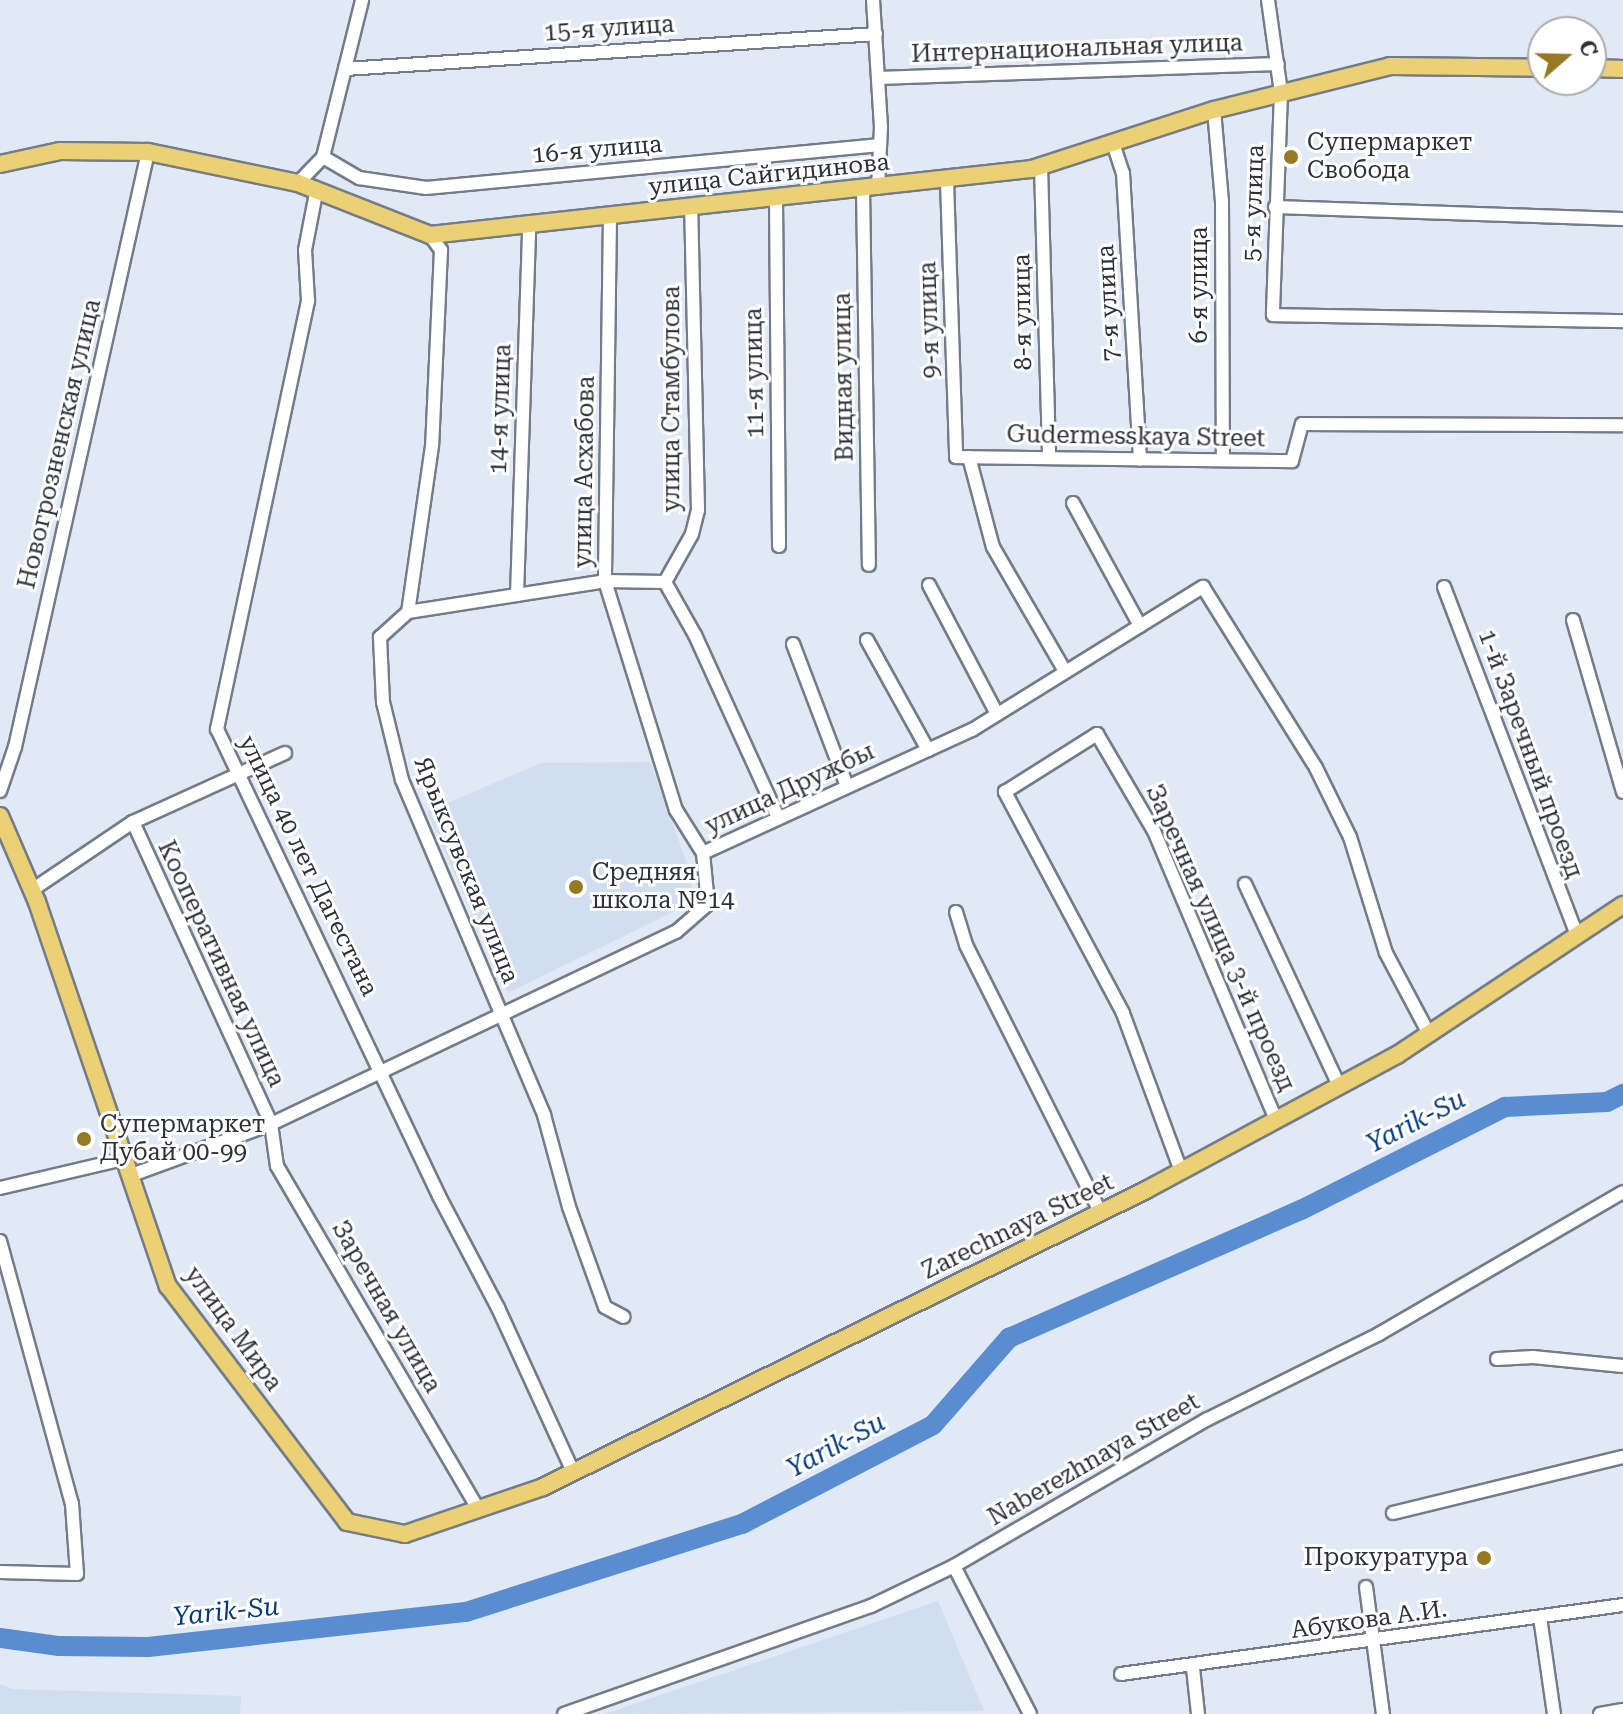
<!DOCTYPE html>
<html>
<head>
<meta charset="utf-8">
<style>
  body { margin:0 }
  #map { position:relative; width:1623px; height:1714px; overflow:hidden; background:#e0e9f5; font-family:"Roboto Serif",serif }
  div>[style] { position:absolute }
  .built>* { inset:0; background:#d0def0 }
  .river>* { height:20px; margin:-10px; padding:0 10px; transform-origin:10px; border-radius:10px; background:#598cd0 }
  .roads { filter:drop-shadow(2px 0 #747c87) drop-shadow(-2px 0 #747c87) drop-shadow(0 2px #747c87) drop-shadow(0 -2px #747c87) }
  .minor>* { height:12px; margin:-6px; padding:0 6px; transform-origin:6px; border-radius:6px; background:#fff }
  .major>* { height:16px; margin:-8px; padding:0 8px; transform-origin:8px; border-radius:8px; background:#ebd174 }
  .dots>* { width:22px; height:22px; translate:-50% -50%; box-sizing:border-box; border:4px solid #fff; border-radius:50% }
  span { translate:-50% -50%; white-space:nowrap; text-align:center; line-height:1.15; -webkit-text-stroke:6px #fff; paint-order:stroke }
  .street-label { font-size:24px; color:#2d3035 }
  .poi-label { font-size:24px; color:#2d3035 }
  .left { translate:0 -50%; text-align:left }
  .right { translate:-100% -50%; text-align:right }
  .water-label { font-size:26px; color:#033a78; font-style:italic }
  .north { position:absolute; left:1527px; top:16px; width:80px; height:80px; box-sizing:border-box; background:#fff; border:2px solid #abacae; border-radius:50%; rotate:70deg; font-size:22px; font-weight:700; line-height:32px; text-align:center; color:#2d3035 }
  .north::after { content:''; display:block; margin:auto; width:28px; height:36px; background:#957a21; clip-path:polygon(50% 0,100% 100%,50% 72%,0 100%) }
</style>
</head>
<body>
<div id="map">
  <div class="built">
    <i style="clip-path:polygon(650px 762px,690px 871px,693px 902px,508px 993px,427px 812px,541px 763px)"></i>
    <i style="clip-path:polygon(938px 1601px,984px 1711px,605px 1714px)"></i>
    <i style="clip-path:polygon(0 1684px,12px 1689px,241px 1696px,240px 1714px,0 1714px)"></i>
  </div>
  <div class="river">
    <i style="left:0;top:1638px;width:60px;rotate:7.7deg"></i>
    <i style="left:59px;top:1646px;width:89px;rotate:0.6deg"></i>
    <i style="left:148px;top:1647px;width:320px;rotate:-6.3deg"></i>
    <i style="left:466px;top:1612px;width:290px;rotate:-17.7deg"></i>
    <i style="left:742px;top:1524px;width:215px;rotate:-27.4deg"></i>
    <i style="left:933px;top:1425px;width:116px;rotate:-48.9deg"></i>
    <i style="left:1009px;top:1338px;width:319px;rotate:-23.7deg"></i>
    <i style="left:1301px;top:1210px;width:229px;rotate:-26.8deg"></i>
    <i style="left:1505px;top:1107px;width:102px;rotate:-2.8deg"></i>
    <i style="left:1607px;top:1102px;width:18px;rotate:-27deg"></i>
  </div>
  <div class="roads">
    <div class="minor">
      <i style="left:873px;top:0;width:127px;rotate:86.4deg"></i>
      <i style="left:881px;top:127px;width:61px;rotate:92.8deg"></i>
      <i style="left:1268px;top:0;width:94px;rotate:82deg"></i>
      <i style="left:1281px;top:93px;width:222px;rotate:92.1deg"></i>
      <i style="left:1273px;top:315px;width:350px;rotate:1deg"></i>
      <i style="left:345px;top:69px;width:532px;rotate:-3.77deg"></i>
      <i style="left:878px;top:78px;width:400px;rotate:-2deg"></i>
      <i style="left:1214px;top:110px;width:91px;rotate:85deg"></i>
      <i style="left:1222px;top:201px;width:258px;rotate:89.8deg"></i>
      <i style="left:1114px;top:146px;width:28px;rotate:72deg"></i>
      <i style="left:1123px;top:173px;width:287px;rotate:86.6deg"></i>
      <i style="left:323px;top:157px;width:42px;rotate:30.3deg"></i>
      <i style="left:359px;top:178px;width:68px;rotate:8.5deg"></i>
      <i style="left:426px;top:188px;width:456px;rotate:-5.4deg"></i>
      <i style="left:1041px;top:166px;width:291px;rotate:88.4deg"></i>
      <i style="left:947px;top:181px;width:276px;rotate:88.1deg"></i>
      <i style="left:956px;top:457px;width:336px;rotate:0.7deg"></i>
      <i style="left:1292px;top:461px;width:38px;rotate:-75deg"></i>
      <i style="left:1302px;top:424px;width:321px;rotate:0.2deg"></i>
      <i style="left:298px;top:183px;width:36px;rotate:-46deg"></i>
      <i style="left:323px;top:157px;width:162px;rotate:-76deg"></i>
      <i style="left:863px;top:189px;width:376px;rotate:89.1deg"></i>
      <i style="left:316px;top:193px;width:58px;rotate:100.9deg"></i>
      <i style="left:305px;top:250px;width:51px;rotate:86.6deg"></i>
      <i style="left:308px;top:301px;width:438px;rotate:102deg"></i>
      <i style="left:217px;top:729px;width:517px;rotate:64.57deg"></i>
      <i style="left:439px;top:1196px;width:127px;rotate:62.2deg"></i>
      <i style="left:498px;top:1308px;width:180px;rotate:65.4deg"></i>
      <i style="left:776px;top:199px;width:347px;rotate:89.5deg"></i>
      <i style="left:1275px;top:207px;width:348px;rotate:2deg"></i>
      <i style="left:610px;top:217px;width:364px;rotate:90.8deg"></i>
      <i style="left:605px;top:581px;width:240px;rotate:72.8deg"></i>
      <i style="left:676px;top:810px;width:51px;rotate:57.9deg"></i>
      <i style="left:430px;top:235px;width:19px;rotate:54deg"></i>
      <i style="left:441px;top:250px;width:196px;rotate:92.6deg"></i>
      <i style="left:432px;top:446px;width:168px;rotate:98.2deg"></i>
      <i style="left:408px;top:612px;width:38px;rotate:138deg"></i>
      <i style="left:380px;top:637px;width:65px;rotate:87.4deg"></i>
      <i style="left:383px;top:702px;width:80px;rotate:76.3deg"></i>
      <i style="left:402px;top:780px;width:364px;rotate:67deg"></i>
      <i style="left:544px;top:1115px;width:95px;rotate:74.8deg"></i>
      <i style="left:569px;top:1207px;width:106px;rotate:70.2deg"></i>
      <i style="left:605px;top:1307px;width:21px;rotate:28deg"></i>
      <i style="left:969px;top:457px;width:93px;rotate:75.1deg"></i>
      <i style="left:993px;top:547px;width:143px;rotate:59.9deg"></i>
      <i style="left:1073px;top:503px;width:140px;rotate:61.4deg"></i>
      <i style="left:665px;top:582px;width:55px;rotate:-60.6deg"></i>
      <i style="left:692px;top:534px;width:25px;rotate:-76deg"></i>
      <i style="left:698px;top:510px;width:302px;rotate:-91.3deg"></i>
      <i style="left:929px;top:585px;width:146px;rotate:62.2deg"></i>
      <i style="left:1444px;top:587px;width:373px;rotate:69.1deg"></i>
      <i style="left:517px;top:595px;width:370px;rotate:-88.1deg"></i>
      <i style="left:408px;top:612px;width:199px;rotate:-8.9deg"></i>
      <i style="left:605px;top:581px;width:60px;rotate:1deg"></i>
      <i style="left:665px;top:582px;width:61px;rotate:60.5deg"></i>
      <i style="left:695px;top:635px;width:200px;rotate:65.5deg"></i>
      <i style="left:1573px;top:620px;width:179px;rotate:73.8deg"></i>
      <i style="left:867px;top:640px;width:126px;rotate:61deg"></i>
      <i style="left:793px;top:644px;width:152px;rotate:69.2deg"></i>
      <i style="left:0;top:791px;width:46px;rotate:-71.2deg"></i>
      <i style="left:15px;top:747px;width:610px;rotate:-77.4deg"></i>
      <i style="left:133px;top:822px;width:332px;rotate:65.4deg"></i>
      <i style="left:271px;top:1124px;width:42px;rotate:81.9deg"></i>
      <i style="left:277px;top:1166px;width:395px;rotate:59.6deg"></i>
      <i style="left:1245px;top:884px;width:223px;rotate:65deg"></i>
      <i style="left:32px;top:890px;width:122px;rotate:-34deg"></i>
      <i style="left:133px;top:822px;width:167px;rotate:-24.4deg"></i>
      <i style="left:956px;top:912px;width:34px;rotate:73deg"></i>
      <i style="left:966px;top:945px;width:300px;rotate:63.3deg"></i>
      <i style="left:1181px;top:1171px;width:168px;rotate:-110.2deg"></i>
      <i style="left:1123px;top:1013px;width:251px;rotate:-118.1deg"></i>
      <i style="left:1005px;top:792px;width:109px;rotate:-32.2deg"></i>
      <i style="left:1097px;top:734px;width:113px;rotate:59.6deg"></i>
      <i style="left:1154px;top:831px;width:314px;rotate:67.1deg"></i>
      <i style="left:129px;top:1176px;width:151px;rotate:-20.1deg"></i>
      <i style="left:271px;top:1124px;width:448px;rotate:-25.4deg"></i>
      <i style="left:676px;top:932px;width:43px;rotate:-41.2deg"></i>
      <i style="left:708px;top:904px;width:51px;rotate:-95.6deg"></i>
      <i style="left:703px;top:853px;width:296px;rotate:-24.6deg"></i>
      <i style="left:972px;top:730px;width:272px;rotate:-31.8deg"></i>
      <i style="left:1203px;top:587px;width:213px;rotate:58deg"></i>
      <i style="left:1316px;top:768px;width:77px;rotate:63.8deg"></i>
      <i style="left:1350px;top:837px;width:121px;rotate:72.8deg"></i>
      <i style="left:1386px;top:953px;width:92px;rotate:62deg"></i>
      <i style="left:0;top:1188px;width:127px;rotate:-13.2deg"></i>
      <i style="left:0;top:1241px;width:273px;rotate:74.7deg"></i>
      <i style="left:72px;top:1504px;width:70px;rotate:85.9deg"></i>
      <i style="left:77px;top:1574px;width:77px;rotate:-178.5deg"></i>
      <i style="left:1497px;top:1359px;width:36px;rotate:-3deg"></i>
      <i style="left:1533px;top:1357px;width:90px;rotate:5.7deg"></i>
      <i style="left:1393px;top:1513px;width:237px;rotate:-13.7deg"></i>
      <i style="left:954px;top:1566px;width:166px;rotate:62.8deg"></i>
      <i style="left:1366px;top:1587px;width:128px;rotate:82.4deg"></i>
      <i style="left:1540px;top:1617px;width:98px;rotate:81.8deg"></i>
      <i style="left:1193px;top:1668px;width:46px;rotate:83.8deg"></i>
      <i style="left:1121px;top:1674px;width:507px;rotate:-7.83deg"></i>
      <i style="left:564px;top:1714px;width:325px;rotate:-19.4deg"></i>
      <i style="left:871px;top:1606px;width:92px;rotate:-25.7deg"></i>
      <i style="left:954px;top:1566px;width:293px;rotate:-30.1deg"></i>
      <i style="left:1208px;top:1419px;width:191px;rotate:-26.4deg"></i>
      <i style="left:1379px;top:1334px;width:282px;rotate:-30.2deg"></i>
      <i style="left:1600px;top:1714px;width:23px;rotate:-10deg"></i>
    </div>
    <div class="major">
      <i style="left:1591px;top:68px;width:32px;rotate:2deg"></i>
      <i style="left:0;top:164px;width:61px;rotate:-12.2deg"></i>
      <i style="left:60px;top:151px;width:88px;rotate:0.7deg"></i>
      <i style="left:148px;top:152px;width:153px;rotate:11.7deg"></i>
      <i style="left:298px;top:183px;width:142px;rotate:21.5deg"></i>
      <i style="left:430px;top:235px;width:606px;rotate:-6.26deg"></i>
      <i style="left:1032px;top:169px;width:191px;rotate:-18deg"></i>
      <i style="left:1214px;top:110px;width:181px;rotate:-14deg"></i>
      <i style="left:1390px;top:66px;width:153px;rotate:0.7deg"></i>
      <i style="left:0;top:816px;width:94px;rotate:66.7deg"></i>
      <i style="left:37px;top:902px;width:406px;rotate:71.2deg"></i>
      <i style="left:168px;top:1286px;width:296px;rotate:52.8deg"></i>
      <i style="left:347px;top:1522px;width:59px;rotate:11.7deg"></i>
      <i style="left:405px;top:1534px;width:146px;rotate:-18.8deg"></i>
      <i style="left:543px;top:1487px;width:672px;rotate:-26.22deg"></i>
      <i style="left:1146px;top:1190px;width:285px;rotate:-28.3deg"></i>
      <i style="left:1397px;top:1055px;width:271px;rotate:-33.6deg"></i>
    </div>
  </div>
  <div class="dots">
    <i style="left:1291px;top:157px;background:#957a21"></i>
    <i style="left:576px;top:887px;background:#957a21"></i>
    <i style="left:84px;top:1139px;background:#957a21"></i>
    <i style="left:1484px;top:1558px;background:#957a21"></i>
  </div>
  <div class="street-label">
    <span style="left:609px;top:29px;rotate:-4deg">15-я улица</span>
    <span style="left:1077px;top:49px;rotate:-2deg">Интернациональная улица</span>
    <span style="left:597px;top:150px;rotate:-5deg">16-я улица</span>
    <span style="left:769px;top:175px;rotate:-6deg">улица Сайгидинова</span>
    <span style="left:1254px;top:203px;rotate:-88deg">5-я улица</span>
    <span style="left:1200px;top:285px;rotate:-90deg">6-я улица</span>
    <span style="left:1109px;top:303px;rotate:-93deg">7-я улица</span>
    <span style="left:1023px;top:312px;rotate:-91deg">8-я улица</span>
    <span style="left:930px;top:320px;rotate:-92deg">9-я улица</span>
    <span style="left:755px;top:373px;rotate:-91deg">11-я улица</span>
    <span style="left:844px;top:377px;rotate:-91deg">Видная улица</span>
    <span style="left:672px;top:399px;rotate:-90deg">улица Стамбулова</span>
    <span style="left:501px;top:409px;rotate:-88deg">14-я улица</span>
    <span style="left:1136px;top:437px;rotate:1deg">Gudermesskaya Street</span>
    <span style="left:60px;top:444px;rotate:-77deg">Новогрозненская улица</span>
    <span style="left:585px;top:472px;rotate:-89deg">улица Асхабова</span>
    <span style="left:1530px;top:754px;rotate:70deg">1-й Заречный проезд</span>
    <span style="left:790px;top:789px;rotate:-25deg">улица Дружбы</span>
    <span style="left:308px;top:866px;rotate:64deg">улица 40 лет Дагестана</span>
    <span style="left:466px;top:870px;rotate:68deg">Ярыксувская улица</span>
    <span style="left:1220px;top:938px;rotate:66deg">Заречная улица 3-й проезд</span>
    <span style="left:221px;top:964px;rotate:65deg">Кооперативная улица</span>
    <span style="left:1018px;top:1227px;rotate:-26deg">Zarechnaya Street</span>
    <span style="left:386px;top:1307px;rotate:60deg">Заречная улица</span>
    <span style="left:233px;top:1329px;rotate:54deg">улица Мира</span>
    <span style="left:1094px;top:1460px;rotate:-30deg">Naberezhnaya Street</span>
    <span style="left:1369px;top:1620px;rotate:-8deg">Абукова А.И.</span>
  </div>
  <div class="poi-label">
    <span class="left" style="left:1307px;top:157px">Супермаркет<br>Свобода</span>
    <span class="left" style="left:592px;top:887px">Средняя<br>школа №14</span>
    <span class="left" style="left:100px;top:1139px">Супермаркет<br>Дубай 00-99</span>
    <span class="right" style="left:1468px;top:1558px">Прокуратура</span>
  </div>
  <div class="water-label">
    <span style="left:1416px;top:1122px;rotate:-27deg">Yarik-Su</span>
    <span style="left:836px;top:1446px;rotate:-28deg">Yarik-Su</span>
    <span style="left:226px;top:1612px;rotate:-6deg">Yarik-Su</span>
  </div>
  <div class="north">С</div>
</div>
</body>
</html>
